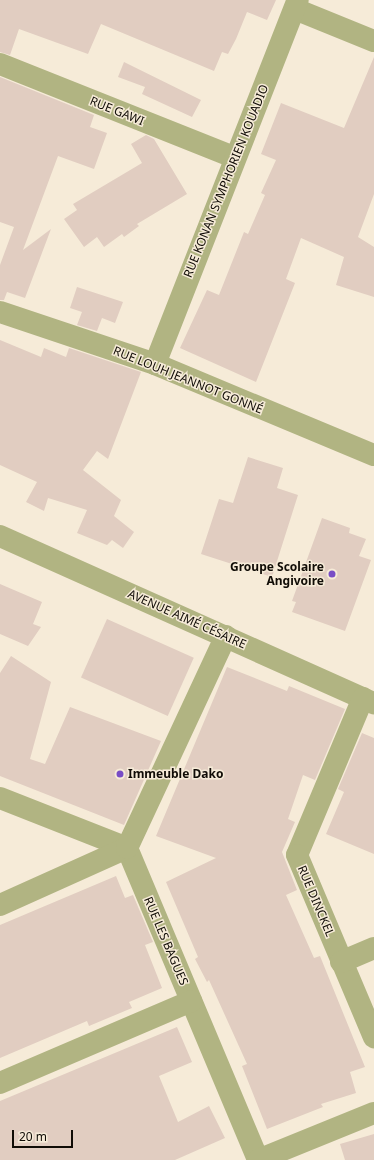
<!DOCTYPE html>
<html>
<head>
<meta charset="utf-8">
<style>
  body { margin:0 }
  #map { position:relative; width:374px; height:1160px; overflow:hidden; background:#f6ebd8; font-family:"Noto Sans",sans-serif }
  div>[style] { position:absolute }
  .building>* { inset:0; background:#e1cdc1; transform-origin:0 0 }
  .minor>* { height:22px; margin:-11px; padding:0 11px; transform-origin:11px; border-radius:11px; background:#b1b482 }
  .dots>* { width:11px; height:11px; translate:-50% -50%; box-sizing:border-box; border:2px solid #f6ebd8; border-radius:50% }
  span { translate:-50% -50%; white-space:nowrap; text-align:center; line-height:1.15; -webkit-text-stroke:3px #f6ebd8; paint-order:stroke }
  .street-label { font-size:12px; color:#100c06 }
  .poi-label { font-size:12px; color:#100c06; font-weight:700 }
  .right { translate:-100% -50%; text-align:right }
  .left { translate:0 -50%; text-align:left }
  .scale { position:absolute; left:12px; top:1130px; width:61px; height:18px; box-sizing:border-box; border:2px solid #100c06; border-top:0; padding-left:5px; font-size:12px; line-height:14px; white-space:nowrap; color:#100c06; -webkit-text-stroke:3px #f6ebd8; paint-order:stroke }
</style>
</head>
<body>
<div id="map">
  <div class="building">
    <i style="clip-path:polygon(0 0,276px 0,267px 20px,247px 12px,236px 39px,228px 54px,222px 52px,214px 71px,101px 24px,88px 54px,19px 29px,10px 55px,0 52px)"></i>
    <i style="clip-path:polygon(374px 57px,374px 194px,358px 237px,374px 247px,374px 297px,336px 285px,344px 257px,301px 238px,286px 279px,295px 283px,256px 382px,180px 348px,207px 290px,219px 295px,244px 232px,248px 234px,265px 195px,261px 193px,276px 160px,261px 154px,281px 103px,344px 128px)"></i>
    <i style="clip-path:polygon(124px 62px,201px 100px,192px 117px,142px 94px,145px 87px,118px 77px)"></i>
    <i style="clip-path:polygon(0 77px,94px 115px,90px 127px,107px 133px,94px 169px,58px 156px,23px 250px,51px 229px,25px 298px,7px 292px,4px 300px,0 300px,0 265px,14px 227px,0 222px)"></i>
    <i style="clip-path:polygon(146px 135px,154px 139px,187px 194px,137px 224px,139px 226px,124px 237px,122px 234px,104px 247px,97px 237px,84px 247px,64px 219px,77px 210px,73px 204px,142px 163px,131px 144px)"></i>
    <i style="clip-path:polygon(77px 287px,123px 302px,115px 323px,102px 318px,97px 331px,77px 325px,82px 312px,70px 308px)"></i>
    <i style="clip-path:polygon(0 340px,41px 357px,44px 348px,66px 357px,69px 348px,141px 372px,108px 459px,97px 451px,83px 470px,121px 500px,114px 516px,134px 532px,123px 548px,112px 540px,107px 545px,77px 533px,87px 510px,48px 498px,44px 511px,26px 502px,37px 482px,0 465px)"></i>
    <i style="clip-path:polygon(248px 457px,283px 468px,277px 488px,298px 495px,272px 577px,201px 554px,219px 499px,233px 503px)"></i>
    <i style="clip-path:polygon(322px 518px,350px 528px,349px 533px,366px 539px,359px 556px,371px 560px,345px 631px,292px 612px,296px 602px,292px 601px)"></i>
    <i style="clip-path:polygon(0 584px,42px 602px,33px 624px,41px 627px,28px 646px,0 634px)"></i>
    <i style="left:107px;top:619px;width:95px;height:64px;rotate:24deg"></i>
    <i style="clip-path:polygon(11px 656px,51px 682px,30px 759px,45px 764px,70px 707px,161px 741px,124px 825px,0 776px,0 673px)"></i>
    <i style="clip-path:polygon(227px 667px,287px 691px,289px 686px,345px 709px,315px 780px,303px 775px,288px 819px,295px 822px,282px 852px,297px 890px,286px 895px,314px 958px,320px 956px,365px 1067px,350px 1072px,356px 1093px,321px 1104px,323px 1107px,267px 1129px,242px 1066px,247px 1064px,209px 980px,207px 982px,195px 959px,198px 957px,166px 882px,216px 858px,156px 836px)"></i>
    <i style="clip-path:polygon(362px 733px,374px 738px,374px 854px,326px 834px,344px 792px,338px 789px)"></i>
    <i style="clip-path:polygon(116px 876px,125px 898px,133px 895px,153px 942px,145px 945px,162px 988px,129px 1002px,132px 1008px,89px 1026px,87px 1021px,0 1058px,0 925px)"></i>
    <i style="clip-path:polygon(177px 1027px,192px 1062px,159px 1076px,178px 1122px,209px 1106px,225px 1138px,175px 1160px,0 1160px,0 1101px)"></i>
    <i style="clip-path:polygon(374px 1134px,374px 1160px,345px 1160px,340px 1144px)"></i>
  </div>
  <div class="minor">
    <i style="left:295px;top:9px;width:85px;rotate:22.1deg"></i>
    <i style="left:0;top:64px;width:252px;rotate:21.7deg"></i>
    <i style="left:0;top:312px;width:163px;rotate:18.5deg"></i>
    <i style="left:155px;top:364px;width:237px;rotate:22.6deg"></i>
    <i style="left:155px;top:364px;width:391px;rotate:-68.6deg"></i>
    <i style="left:0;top:536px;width:410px;rotate:24.1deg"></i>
    <i style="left:363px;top:698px;width:170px;rotate:112.8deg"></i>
    <i style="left:297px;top:855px;width:198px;rotate:67.1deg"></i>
    <i style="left:0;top:798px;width:136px;rotate:21.5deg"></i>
    <i style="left:127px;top:848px;width:338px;rotate:67.2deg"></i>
    <i style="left:0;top:905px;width:139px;rotate:-24.2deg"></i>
    <i style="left:127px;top:848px;width:234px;rotate:-65deg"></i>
    <i style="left:341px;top:962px;width:36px;rotate:-23deg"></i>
    <i style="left:0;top:1083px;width:208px;rotate:-23.2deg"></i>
    <i style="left:258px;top:1160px;width:125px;rotate:-22.1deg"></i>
  </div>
  <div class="dots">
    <i style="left:332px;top:574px;background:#784dc5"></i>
    <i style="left:120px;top:774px;background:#784dc5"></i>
  </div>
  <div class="street-label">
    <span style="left:117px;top:111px;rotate:22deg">RUE GAWI</span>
    <span style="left:226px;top:181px;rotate:-68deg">RUE KONAN SYMPHORIEN KOUADIO</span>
    <span style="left:188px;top:380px;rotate:22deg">RUE LOUH JEANNOT GONNÉ</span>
    <span style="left:187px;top:619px;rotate:24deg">AVENUE AIMÉ CÉSAIRE</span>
    <span style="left:316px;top:901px;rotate:67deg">RUE DINCKEL</span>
    <span style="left:166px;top:941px;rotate:67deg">RUE LES BAGUES</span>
  </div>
  <div class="poi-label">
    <span class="right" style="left:324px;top:574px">Groupe Scolaire<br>Angivoire</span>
    <span class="left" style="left:128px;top:774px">Immeuble Dako</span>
  </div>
  <div class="scale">20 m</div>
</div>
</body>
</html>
